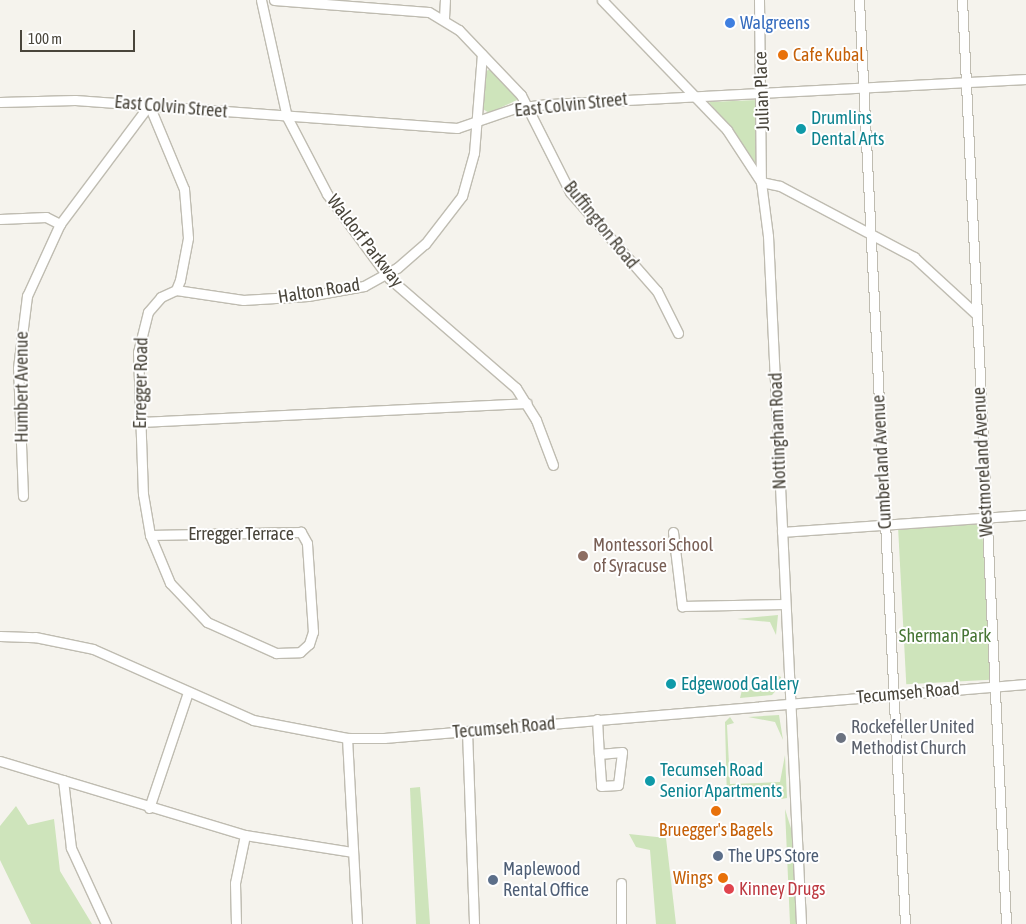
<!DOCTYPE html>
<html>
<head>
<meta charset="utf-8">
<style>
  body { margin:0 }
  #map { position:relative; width:1026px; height:924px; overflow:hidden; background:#f5f3ed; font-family:"Asap Condensed",sans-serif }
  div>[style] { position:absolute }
  .green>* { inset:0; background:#cee4bb; transform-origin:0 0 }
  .roads { filter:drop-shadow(1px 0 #bfbcb1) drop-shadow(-1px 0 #bfbcb1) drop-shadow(0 1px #bfbcb1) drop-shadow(0 -1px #bfbcb1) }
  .minor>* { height:9px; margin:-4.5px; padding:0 4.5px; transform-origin:4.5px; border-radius:4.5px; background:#fff }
  .dots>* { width:14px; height:14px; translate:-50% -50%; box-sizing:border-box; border:2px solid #fff; border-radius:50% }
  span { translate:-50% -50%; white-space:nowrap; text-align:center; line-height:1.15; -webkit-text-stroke:4px #fff; paint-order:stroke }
  .shop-label { font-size:18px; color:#366cbe }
  .left { translate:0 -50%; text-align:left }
  .food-label { font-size:18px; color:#c56008 }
  .right { translate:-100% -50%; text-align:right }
  .street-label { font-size:18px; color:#49453b }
  .culture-label { font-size:18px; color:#0d838f }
  .education-label { font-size:18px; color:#785e54 }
  .park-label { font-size:18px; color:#467534 }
  .worship-label { font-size:18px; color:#5b616d }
  .service-label { font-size:18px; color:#4e5e75 }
  .health-label { font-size:18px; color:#be3a42 }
  .scale { position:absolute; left:20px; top:30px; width:115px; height:22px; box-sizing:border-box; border:2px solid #49453b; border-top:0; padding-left:6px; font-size:15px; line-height:18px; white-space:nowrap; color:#49453b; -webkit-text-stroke:4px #fff; paint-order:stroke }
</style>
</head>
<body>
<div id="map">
  <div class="green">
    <i style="clip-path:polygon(491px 69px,519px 99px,489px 113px,483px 109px,486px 71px)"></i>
    <i style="clip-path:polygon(757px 100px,758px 166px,709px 102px)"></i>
    <i style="left:982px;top:524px;width:156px;height:84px;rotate:87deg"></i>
    <i style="clip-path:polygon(778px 615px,776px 635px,770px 622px,737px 619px)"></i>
    <i style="clip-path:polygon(775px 674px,781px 677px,781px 685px,772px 695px,740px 698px,742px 690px,761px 688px)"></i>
    <i style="clip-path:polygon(779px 715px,783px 740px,775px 722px,748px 717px)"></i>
    <i style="clip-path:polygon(730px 717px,734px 723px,727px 725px,730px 784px,780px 782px,785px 755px,787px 798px,781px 799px,781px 793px,730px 795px,727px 800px,725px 722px)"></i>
    <i style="clip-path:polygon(420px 787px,423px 822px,430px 924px,416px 924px,410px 788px)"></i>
    <i style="clip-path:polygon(16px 806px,28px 825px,54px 819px,60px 871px,92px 924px,31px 924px,0 860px,0 826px)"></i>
    <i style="clip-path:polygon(785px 809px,793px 835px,797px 924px,790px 924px)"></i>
    <i style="clip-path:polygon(629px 834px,666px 838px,676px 924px,656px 924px,650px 850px,636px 847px)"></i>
  </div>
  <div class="roads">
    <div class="minor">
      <i style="left:261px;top:0;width:120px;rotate:77.5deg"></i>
      <i style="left:287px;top:117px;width:87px;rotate:62.5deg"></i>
      <i style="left:327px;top:194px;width:104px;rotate:53.6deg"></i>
      <i style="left:389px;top:278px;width:168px;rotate:40.9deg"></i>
      <i style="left:516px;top:388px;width:38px;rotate:58deg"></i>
      <i style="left:536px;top:420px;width:48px;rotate:69.3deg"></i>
      <i style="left:274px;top:0;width:155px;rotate:4.4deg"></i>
      <i style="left:429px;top:12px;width:35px;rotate:31deg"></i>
      <i style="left:459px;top:30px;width:90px;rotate:46.4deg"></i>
      <i style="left:521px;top:95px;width:109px;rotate:63.2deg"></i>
      <i style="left:570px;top:192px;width:132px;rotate:48.7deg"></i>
      <i style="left:657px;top:291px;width:47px;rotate:63.4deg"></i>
      <i style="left:602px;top:0;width:180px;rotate:46.1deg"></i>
      <i style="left:727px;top:130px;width:62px;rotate:56.8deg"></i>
      <i style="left:761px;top:182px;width:54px;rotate:82.6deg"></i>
      <i style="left:768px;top:236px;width:689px;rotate:87.25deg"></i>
      <i style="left:759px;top:0;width:182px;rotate:89.4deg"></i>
      <i style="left:761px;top:182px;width:19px;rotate:12deg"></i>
      <i style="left:780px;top:186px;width:152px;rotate:27.9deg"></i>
      <i style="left:914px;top:257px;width:84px;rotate:42.6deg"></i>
      <i style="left:859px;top:0;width:925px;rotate:87.15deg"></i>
      <i style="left:962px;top:0;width:925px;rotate:87.27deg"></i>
      <i style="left:444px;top:18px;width:18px;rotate:-87deg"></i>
      <i style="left:0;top:102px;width:75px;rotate:-1.5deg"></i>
      <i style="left:75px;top:100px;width:383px;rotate:4.2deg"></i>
      <i style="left:457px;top:128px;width:61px;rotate:-19deg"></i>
      <i style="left:515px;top:108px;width:35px;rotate:-7deg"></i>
      <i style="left:550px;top:104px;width:477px;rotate:-3deg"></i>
      <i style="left:149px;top:105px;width:91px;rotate:67.4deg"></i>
      <i style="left:184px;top:189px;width:49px;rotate:85.3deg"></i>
      <i style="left:188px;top:238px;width:43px;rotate:100.8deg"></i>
      <i style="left:180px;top:280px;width:11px;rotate:112deg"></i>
      <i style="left:176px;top:290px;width:17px;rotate:155deg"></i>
      <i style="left:161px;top:297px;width:20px;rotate:131deg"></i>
      <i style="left:148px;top:312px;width:41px;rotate:104deg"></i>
      <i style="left:138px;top:352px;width:142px;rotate:88deg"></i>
      <i style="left:143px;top:494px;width:42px;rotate:80.3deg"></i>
      <i style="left:150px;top:535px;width:52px;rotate:67.4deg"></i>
      <i style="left:170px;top:583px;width:54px;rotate:46.5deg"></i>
      <i style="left:207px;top:622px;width:76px;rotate:24.2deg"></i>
      <i style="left:276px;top:653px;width:24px;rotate:-2deg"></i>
      <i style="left:300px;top:652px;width:12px;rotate:-42deg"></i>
      <i style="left:309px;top:644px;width:13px;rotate:-72deg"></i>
      <i style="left:313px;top:632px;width:89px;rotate:-93.9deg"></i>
      <i style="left:307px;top:543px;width:13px;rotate:-119deg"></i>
      <i style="left:301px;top:532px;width:151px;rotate:178.9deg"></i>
      <i style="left:0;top:219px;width:46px;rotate:-2.5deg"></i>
      <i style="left:46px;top:217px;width:16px;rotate:27deg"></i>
      <i style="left:176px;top:290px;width:68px;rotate:8.5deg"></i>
      <i style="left:243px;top:300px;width:65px;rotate:-3.5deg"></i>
      <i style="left:308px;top:296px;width:57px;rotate:-10.1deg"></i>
      <i style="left:364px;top:286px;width:38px;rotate:-29deg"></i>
      <i style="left:397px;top:268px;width:37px;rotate:-41deg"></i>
      <i style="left:425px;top:244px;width:61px;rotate:-52.4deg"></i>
      <i style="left:462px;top:196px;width:45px;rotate:-74.4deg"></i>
      <i style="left:474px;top:153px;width:99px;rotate:-85.4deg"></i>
      <i style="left:140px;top:422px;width:387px;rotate:-2.8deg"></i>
      <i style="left:23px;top:496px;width:128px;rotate:-92.2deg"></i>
      <i style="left:18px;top:368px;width:73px;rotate:-82.9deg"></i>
      <i style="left:27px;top:296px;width:79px;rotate:-65.4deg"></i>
      <i style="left:60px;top:224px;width:149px;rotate:-53.2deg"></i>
      <i style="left:673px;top:532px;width:75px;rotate:83.1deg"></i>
      <i style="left:682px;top:606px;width:103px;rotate:-1.1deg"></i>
      <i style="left:782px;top:532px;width:245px;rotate:-4deg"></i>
      <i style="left:0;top:636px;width:35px;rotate:2deg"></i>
      <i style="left:35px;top:637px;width:59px;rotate:11.7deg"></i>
      <i style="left:93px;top:649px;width:175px;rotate:23.9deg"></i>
      <i style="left:253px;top:720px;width:96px;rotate:10.8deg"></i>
      <i style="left:347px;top:738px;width:37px"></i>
      <i style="left:384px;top:738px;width:644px;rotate:-4.81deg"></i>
      <i style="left:597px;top:719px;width:35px;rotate:87deg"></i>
      <i style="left:599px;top:754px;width:32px;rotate:86deg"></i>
      <i style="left:601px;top:786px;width:17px;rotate:-3deg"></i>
      <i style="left:618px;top:785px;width:33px;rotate:-83deg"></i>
      <i style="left:622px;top:752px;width:23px;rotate:175deg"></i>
      <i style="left:467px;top:731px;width:193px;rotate:87.9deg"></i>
      <i style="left:347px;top:738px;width:186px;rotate:86.9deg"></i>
      <i style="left:0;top:761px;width:256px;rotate:16.8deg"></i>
      <i style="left:245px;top:835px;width:108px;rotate:9deg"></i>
      <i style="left:63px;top:780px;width:68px;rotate:83.3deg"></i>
      <i style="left:71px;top:848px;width:84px;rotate:65.3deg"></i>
      <i style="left:149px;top:808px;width:122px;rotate:-71.4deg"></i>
      <i style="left:621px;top:883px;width:41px;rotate:90deg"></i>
      <i style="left:236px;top:924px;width:41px;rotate:-91.4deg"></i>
      <i style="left:235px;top:883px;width:49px;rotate:-78.2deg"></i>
    </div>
  </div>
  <div class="dots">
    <i style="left:730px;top:23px;background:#3f7fe0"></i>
    <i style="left:783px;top:55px;background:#e8710a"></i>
    <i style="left:801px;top:129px;background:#0f9aa8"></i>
    <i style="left:583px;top:556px;background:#8d6e63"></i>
    <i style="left:671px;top:684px;background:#0f9aa8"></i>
    <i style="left:841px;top:738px;background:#6b7280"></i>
    <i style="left:650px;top:781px;background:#0f9aa8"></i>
    <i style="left:716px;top:811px;background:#e8710a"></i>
    <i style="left:718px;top:856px;background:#5c6f8a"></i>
    <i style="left:723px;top:878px;background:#e8710a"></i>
    <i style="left:493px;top:880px;background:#5c6f8a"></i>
    <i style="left:729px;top:889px;background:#e0444e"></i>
  </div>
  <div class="shop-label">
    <span class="left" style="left:740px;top:23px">Walgreens</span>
  </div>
  <div class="food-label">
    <span class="left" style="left:793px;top:55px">Cafe Kubal</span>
    <span style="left:716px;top:830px">Bruegger's Bagels</span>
    <span class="right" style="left:713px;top:878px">Wings</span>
  </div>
  <div class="street-label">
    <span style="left:762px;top:91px;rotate:-92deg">Julian Place</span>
    <span style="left:571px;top:105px;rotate:-6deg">East Colvin Street</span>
    <span style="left:171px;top:107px;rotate:5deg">East Colvin Street</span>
    <span style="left:601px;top:225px;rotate:51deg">Buffington Road</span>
    <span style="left:365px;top:241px;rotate:52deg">Waldorf Parkway</span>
    <span style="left:319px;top:291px;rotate:-9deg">Halton Road</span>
    <span style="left:141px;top:383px;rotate:-89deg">Erregger Road</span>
    <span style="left:22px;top:387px;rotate:-90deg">Humbert Avenue</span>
    <span style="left:778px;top:431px;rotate:-92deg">Nottingham Road</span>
    <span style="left:882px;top:462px;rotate:-93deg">Cumberland Avenue</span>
    <span style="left:983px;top:462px;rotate:-93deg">Westmoreland Avenue</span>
    <span style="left:241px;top:534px">Erregger Terrace</span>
    <span style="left:908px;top:693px;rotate:-5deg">Tecumseh Road</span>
    <span style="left:504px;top:728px;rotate:-5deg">Tecumseh Road</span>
  </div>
  <div class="culture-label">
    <span class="left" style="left:811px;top:129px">Drumlins<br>Dental Arts</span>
    <span class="left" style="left:681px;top:684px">Edgewood Gallery</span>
    <span class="left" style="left:660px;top:781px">Tecumseh Road<br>Senior Apartments</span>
  </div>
  <div class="education-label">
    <span class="left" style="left:593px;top:556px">Montessori School<br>of Syracuse</span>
  </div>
  <div class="park-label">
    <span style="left:945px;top:636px">Sherman Park</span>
  </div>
  <div class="worship-label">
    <span class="left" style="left:851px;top:738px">Rockefeller United<br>Methodist Church</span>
  </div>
  <div class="service-label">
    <span class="left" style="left:728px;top:856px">The UPS Store</span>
    <span class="left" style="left:503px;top:880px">Maplewood<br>Rental Office</span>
  </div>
  <div class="health-label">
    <span class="left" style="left:739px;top:889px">Kinney Drugs</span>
  </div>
  <div class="scale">100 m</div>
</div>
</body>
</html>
